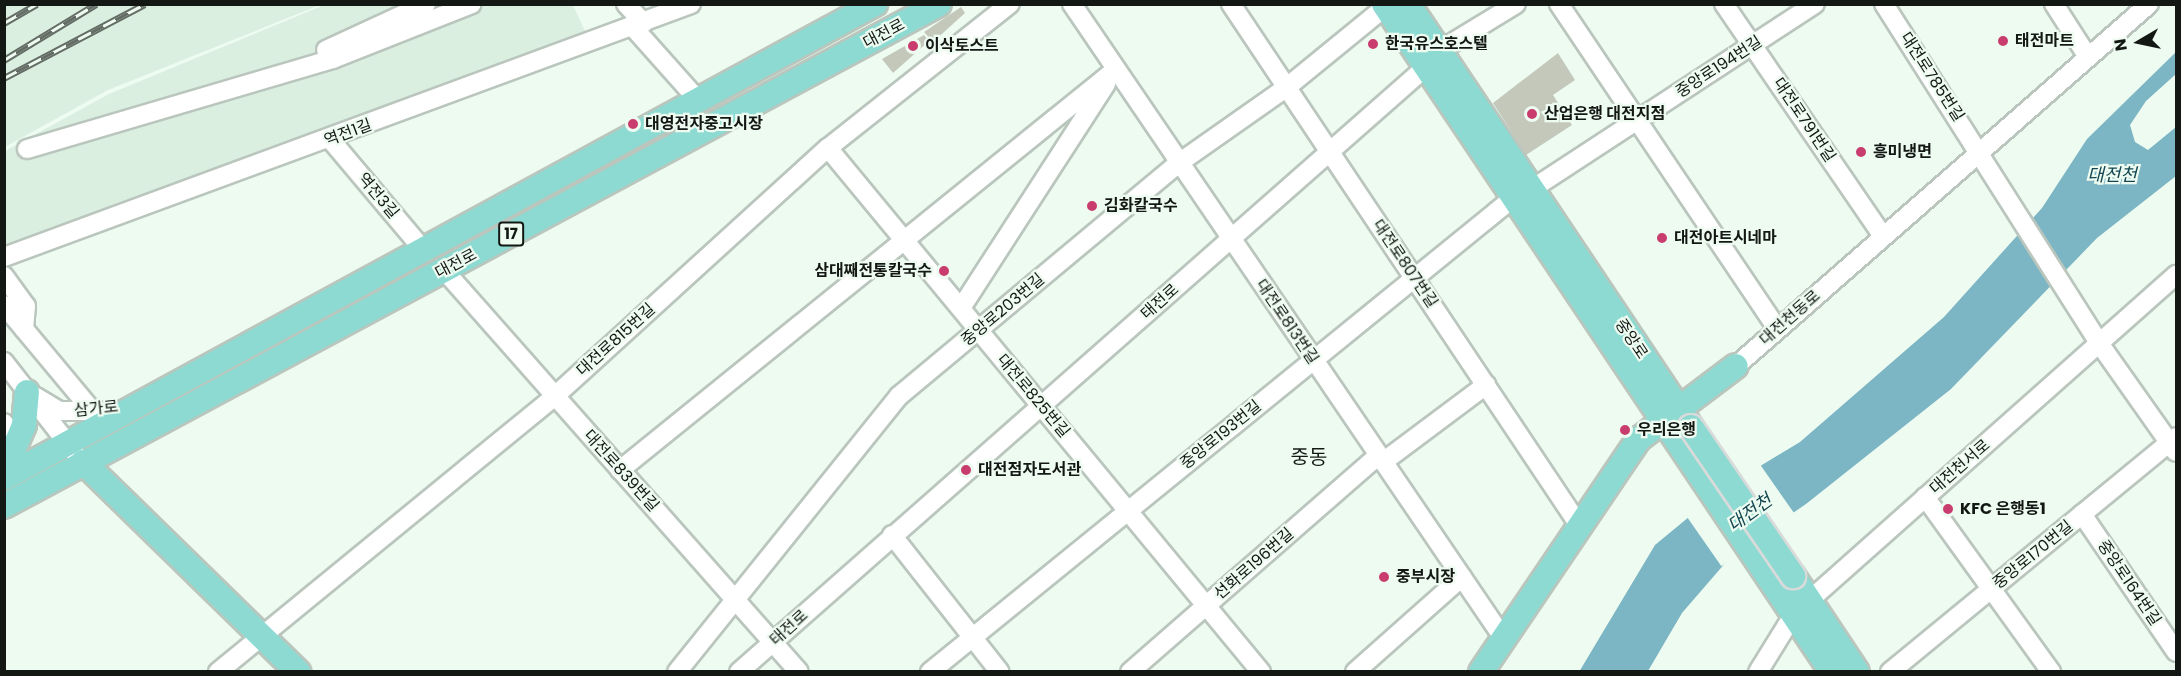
<!DOCTYPE html>
<html>
<head>
<meta charset="utf-8">
<style>
  body { margin:0 }
  #map { position:relative; width:2181px; height:676px; overflow:hidden; background:#eefbf1; font-family:Poppins,"Noto Sans KR",sans-serif }
  div>[style] { position:absolute }
  .built>* { inset:0; background:#dbefe0 }
  .water>* { inset:0; background:#7cb5c3 }
  .pier>* { inset:0; background:#eefbf1; transform-origin:0 0 }
  .building>* { inset:0; background:#c3c8bb }
  .roads { filter:drop-shadow(2px 0 #bac6bd) drop-shadow(-2px 0 #bac6bd) drop-shadow(0 2px #bac6bd) drop-shadow(0 -2px #bac6bd) }
  .minor>* { height:18px; margin:-9px; padding:0 9px; transform-origin:9px; border-radius:9px; background:#fff }
  .major>* { height:24px; margin:-12px; padding:0 12px; transform-origin:12px; border-radius:12px; background:#8cdad1 }
  .rail>* { height:7px; margin-top:-3.5px; transform-origin:0; background:repeating-linear-gradient(90deg,#eefbf1 0 14px,#646c66 0 28px); box-sizing:border-box; border-block:2px solid #646c66 }
  .bridges { filter:drop-shadow(2px 0 #d9dada) drop-shadow(-2px 0 #d9dada) drop-shadow(0 2px #d9dada) drop-shadow(0 -2px #d9dada) }
  .major-bridge>* { height:24px; margin:-12px; padding:0 12px; transform-origin:12px; border-radius:12px; background:#8cdad1 }
  .dots>* { width:16px; height:16px; translate:-50% -50%; box-sizing:border-box; border:3px solid #eefbf1; border-radius:50% }
  span { translate:-50% -50%; white-space:nowrap; text-align:center; line-height:1.15; -webkit-text-stroke:4.5px #eefbf1; paint-order:stroke }
  .shield-label span { padding:2px 4px; background:#eefbf1; border:2px solid; border-radius:4px; -webkit-text-stroke-width:0 }
  .shield-label { font-size:15px; color:#141815; font-weight:700 }
  .street-label { font-size:16px; color:#141815 }
  .poi-label { font-size:16px; color:#141815; font-weight:700 }
  .left { translate:0 -50%; text-align:left }
  .right { translate:-100% -50%; text-align:right }
  .water-label { font-size:18px; color:#134651; font-style:italic }
  .quarter-label { font-size:20px; color:#141815 }
  .frame { position:absolute; inset:0; border:6px solid #141815; pointer-events:none }
  .north { position:absolute; left:2109px; top:12px; width:60px; height:60px; -webkit-text-stroke:4px #eefbf1; paint-order:stroke; rotate:261deg; font-size:16px; font-weight:700; line-height:24px; text-align:center; color:#141815 }
  .north::after { content:''; display:block; margin:auto; width:21px; height:27px; background:#141815; clip-path:polygon(50% 0,100% 100%,50% 72%,0 100%) }
</style>
</head>
<body>
<div id="map">
  <div class="built">
    <i style="clip-path:polygon(5px 4px,320px 4px,320px 5px,108px 90px,5px 147px)"></i>
    <i style="clip-path:polygon(324px 5px,573px 5px,585px 31px,5px 251px,5px 151px,109px 94px)"></i>
  </div>
  <div class="water">
    <i style="clip-path:polygon(2176px 52px,2176px 74px,2146px 101px,2130px 125px,2135px 142px,2148px 150px,2176px 127px,2176px 176px,2097px 238px,1951px 389px,1806px 504px,1733px 554px,1682px 613px,1648px 671px,1579px 672px,1655px 545px,1724px 488px,1800px 442px,1944px 317px,2042px 208px,2087px 139px)"></i>
  </div>
  <div class="pier">
    <i style="left:1759px;top:463px;width:63px;height:90px;rotate:55deg"></i>
  </div>
  <div class="building">
    <i style="clip-path:polygon(961px 7px,965px 13px,933px 42px,924px 32px)"></i>
    <i style="clip-path:polygon(924px 35px,929px 41px,893px 73px,882px 59px)"></i>
    <i style="clip-path:polygon(1558px 53px,1575px 80px,1553px 95px,1572px 125px,1526px 155px,1493px 103px)"></i>
  </div>
  <div class="roads">
    <div class="minor">
      <i style="left:626px;top:4px;width:26px;rotate:47deg"></i>
      <i style="left:1072px;top:4px;width:768px;rotate:55.77deg"></i>
      <i style="left:1231px;top:4px;width:627px;rotate:56.26deg"></i>
      <i style="left:1559px;top:4px;width:391px;rotate:56.1deg"></i>
      <i style="left:1724px;top:4px;width:281px;rotate:55.6deg"></i>
      <i style="left:1884px;top:4px;width:401px;rotate:57.6deg"></i>
      <i style="left:2099px;top:343px;width:133px;rotate:54.8deg"></i>
      <i style="left:2054px;top:4px;width:63px;rotate:57.3deg"></i>
      <i style="left:633px;top:27px;width:98px;rotate:48.3deg"></i>
      <i style="left:326px;top:50px;width:110px;rotate:-24.7deg"></i>
      <i style="left:1439px;top:51px;width:90px;rotate:-31.4deg"></i>
      <i style="left:330px;top:139px;width:148px;rotate:49.9deg"></i>
      <i style="left:828px;top:148px;width:680px;rotate:50.43deg"></i>
      <i style="left:27px;top:149px;width:319px;rotate:-16.4deg"></i>
      <i style="left:333px;top:59px;width:149px;rotate:-21.6deg"></i>
      <i style="left:1532px;top:189px;width:338px;rotate:-33.2deg"></i>
      <i style="left:4px;top:257px;width:732px;rotate:-20.22deg"></i>
      <i style="left:444px;top:270px;width:536px;rotate:48.55deg"></i>
      <i style="left:4px;top:276px;width:37px;rotate:54deg"></i>
      <i style="left:26px;top:306px;width:23px;rotate:95deg"></i>
      <i style="left:4px;top:305px;width:139px;rotate:50.2deg"></i>
      <i style="left:961px;top:308px;width:267px;rotate:-57.1deg"></i>
      <i style="left:4px;top:362px;width:115px;rotate:52deg"></i>
      <i style="left:1736px;top:366px;width:549px;rotate:-41.23deg"></i>
      <i style="left:36px;top:397px;width:27px;rotate:31deg"></i>
      <i style="left:59px;top:411px;width:41px"></i>
      <i style="left:4px;top:423px;width:23px;rotate:56deg"></i>
      <i style="left:1383px;top:462px;width:129px;rotate:-36.8deg"></i>
      <i style="left:620px;top:470px;width:636px;rotate:-38.94deg"></i>
      <i style="left:1925px;top:497px;width:216px;rotate:54.2deg"></i>
      <i style="left:2082px;top:514px;width:167px;rotate:55.7deg"></i>
      <i style="left:892px;top:535px;width:174px;rotate:51.8deg"></i>
      <i style="left:218px;top:672px;width:436px;rotate:-39.3deg"></i>
      <i style="left:555px;top:396px;width:369px;rotate:-42.3deg"></i>
      <i style="left:828px;top:148px;width:232px;rotate:-38.4deg"></i>
      <i style="left:677px;top:672px;width:354px;rotate:-51.2deg"></i>
      <i style="left:899px;top:396px;width:364px;rotate:-39.8deg"></i>
      <i style="left:1179px;top:163px;width:132px;rotate:-35.1deg"></i>
      <i style="left:1287px;top:87px;width:127px;rotate:-39.2deg"></i>
      <i style="left:739px;top:672px;width:915px;rotate:-41.37deg"></i>
      <i style="left:930px;top:672px;width:751px;rotate:-39.11deg"></i>
      <i style="left:1130px;top:672px;width:329px;rotate:-41.1deg"></i>
      <i style="left:1355px;top:672px;width:143px;rotate:-41.6deg"></i>
      <i style="left:1758px;top:672px;width:68px;rotate:-58.2deg"></i>
      <i style="left:1794px;top:614px;width:511px;rotate:-41.59deg"></i>
      <i style="left:1890px;top:672px;width:370px;rotate:-39.4deg"></i>
    </div>
    <div class="major">
      <i style="left:1384px;top:4px;width:804px;rotate:56.15deg"></i>
      <i style="left:1408px;top:4px;width:509px;rotate:56.22deg"></i>
      <i style="left:83px;top:462px;width:301px;rotate:44.3deg"></i>
      <i style="left:4px;top:472px;width:51px;rotate:-66.9deg"></i>
      <i style="left:24px;top:425px;width:33px;rotate:-85deg"></i>
      <i style="left:4px;top:478px;width:992px;rotate:-28.56deg"></i>
      <i style="left:4px;top:506px;width:1061px;rotate:-28.23deg"></i>
      <i style="left:1793px;top:576px;width:115px;rotate:56.3deg"></i>
      <i style="left:1481px;top:672px;width:282px;rotate:-55.9deg"></i>
      <i style="left:1639px;top:439px;width:121px;rotate:-37deg"></i>
    </div>
  </div>
  <div class="rail">
    <i style="left:4px;top:23px;width:38px;rotate:-30deg"></i>
    <i style="left:4px;top:60px;width:108px;rotate:-31.3deg"></i>
    <i style="left:4px;top:78px;width:159px;rotate:-27.7deg"></i>
  </div>
  <div class="bridges">
    <div class="major-bridge">
      <i style="left:1691px;top:427px;width:181px;rotate:55.6deg"></i>
    </div>
  </div>
  <div class="dots">
    <i style="left:2003px;top:41px;background:#c93d6e"></i>
    <i style="left:1373px;top:44px;background:#c93d6e"></i>
    <i style="left:913px;top:46px;background:#c93d6e"></i>
    <i style="left:1532px;top:114px;background:#c93d6e"></i>
    <i style="left:633px;top:124px;background:#c93d6e"></i>
    <i style="left:1861px;top:152px;background:#c93d6e"></i>
    <i style="left:1092px;top:206px;background:#c93d6e"></i>
    <i style="left:1662px;top:238px;background:#c93d6e"></i>
    <i style="left:944px;top:271px;background:#c93d6e"></i>
    <i style="left:1625px;top:430px;background:#c93d6e"></i>
    <i style="left:966px;top:470px;background:#c93d6e"></i>
    <i style="left:1948px;top:509px;background:#c93d6e"></i>
    <i style="left:1384px;top:577px;background:#c93d6e"></i>
  </div>
  <div class="shield-label">
    <span style="left:511px;top:234px">17</span>
  </div>
  <div class="street-label">
    <span style="left:884px;top:34px;rotate:-28deg">대전로</span>
    <span style="left:1719px;top:67px;rotate:-33deg">중앙로194번길</span>
    <span style="left:1932px;top:77px;rotate:57deg">대전로785번길</span>
    <span style="left:1804px;top:120px;rotate:56deg">대전로791번길</span>
    <span style="left:348px;top:133px;rotate:-20deg">역전1길</span>
    <span style="left:378px;top:196px;rotate:50deg">역전3길</span>
    <span style="left:456px;top:264px;rotate:-28deg">대전로</span>
    <span style="left:1405px;top:264px;rotate:56deg">대전로807번길</span>
    <span style="left:1160px;top:302px;rotate:-42deg">태전로</span>
    <span style="left:1003px;top:310px;rotate:-40deg">중앙로203번길</span>
    <span style="left:1790px;top:318px;rotate:-41deg">대전천동로</span>
    <span style="left:1287px;top:322px;rotate:56deg">대전로813번길</span>
    <span style="left:1631px;top:339px;rotate:56deg">중앙로</span>
    <span style="left:616px;top:340px;rotate:-42deg">대전로815번길</span>
    <span style="left:1033px;top:396px;rotate:50deg">대전로825번길</span>
    <span style="left:96px;top:409px;rotate:-6deg">삼가로</span>
    <span style="left:1221px;top:435px;rotate:-39deg">중앙로193번길</span>
    <span style="left:1960px;top:467px;rotate:-41deg">대전천서로</span>
    <span style="left:621px;top:471px;rotate:48deg">대전로839번길</span>
    <span style="left:2033px;top:555px;rotate:-39deg">중앙로170번길</span>
    <span style="left:1254px;top:564px;rotate:-41deg">선화로196번길</span>
    <span style="left:2129px;top:583px;rotate:56deg">중앙로164번길</span>
    <span style="left:789px;top:628px;rotate:-42deg">태전로</span>
  </div>
  <div class="poi-label">
    <span class="left" style="left:2015px;top:41px">태전마트</span>
    <span class="left" style="left:1385px;top:44px">한국유스호스텔</span>
    <span class="left" style="left:925px;top:46px">이삭토스트</span>
    <span class="left" style="left:1544px;top:114px">산업은행 대전지점</span>
    <span class="left" style="left:645px;top:124px">대영전자중고시장</span>
    <span class="left" style="left:1873px;top:152px">흥미냉면</span>
    <span class="left" style="left:1104px;top:206px">김화칼국수</span>
    <span class="left" style="left:1674px;top:238px">대전아트시네마</span>
    <span class="right" style="left:932px;top:271px">삼대째전통칼국수</span>
    <span class="left" style="left:1637px;top:430px">우리은행</span>
    <span class="left" style="left:978px;top:470px">대전점자도서관</span>
    <span class="left" style="left:1960px;top:509px">KFC 은행동1</span>
    <span class="left" style="left:1396px;top:577px">중부시장</span>
  </div>
  <div class="water-label">
    <span style="left:2112px;top:175px">대전천</span>
    <span style="left:1750px;top:513px;rotate:-36deg">대전천</span>
  </div>
  <div class="quarter-label">
    <span style="left:1309px;top:457px">중동</span>
  </div>
  <div class="frame"></div>
  <div class="north">N</div>
</div>
</body>
</html>
